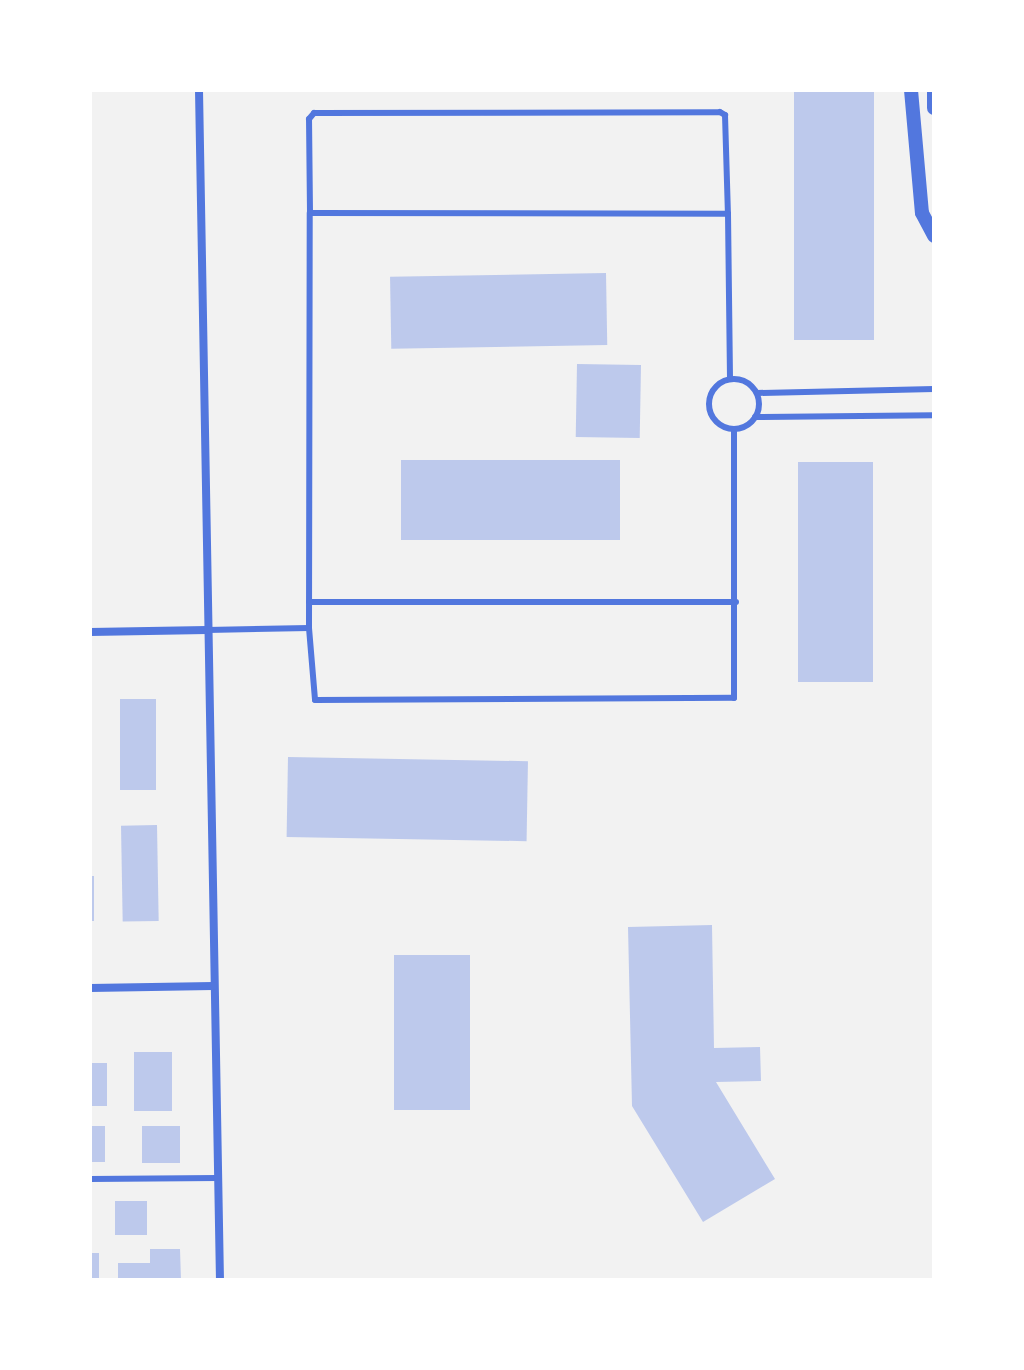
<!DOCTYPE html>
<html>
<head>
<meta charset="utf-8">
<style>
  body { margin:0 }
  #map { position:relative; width:1024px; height:1370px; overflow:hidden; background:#f2f2f2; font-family:Poppins,sans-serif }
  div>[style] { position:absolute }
  .building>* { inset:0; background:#bdc9ec; transform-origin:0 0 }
  .service>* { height:6px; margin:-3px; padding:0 3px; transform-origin:3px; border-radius:3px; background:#5277de }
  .service>.ring { margin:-3px; padding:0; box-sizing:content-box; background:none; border:6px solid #5277de; border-radius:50% }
  .minor>* { height:8px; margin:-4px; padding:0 4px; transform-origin:4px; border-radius:4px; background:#5277de }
  .tertiary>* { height:14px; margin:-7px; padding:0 7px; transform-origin:7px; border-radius:7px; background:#5277de }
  span { translate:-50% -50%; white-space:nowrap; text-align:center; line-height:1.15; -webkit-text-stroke:6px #fff; paint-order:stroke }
  .frame { position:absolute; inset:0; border:92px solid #fff; pointer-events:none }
</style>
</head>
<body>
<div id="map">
  <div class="building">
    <i style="left:874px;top:91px;width:249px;height:80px;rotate:90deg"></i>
    <i style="left:606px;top:273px;width:72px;height:216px;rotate:89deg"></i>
    <i style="left:577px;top:364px;width:64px;height:73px;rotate:1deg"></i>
    <i style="left:620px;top:460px;width:80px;height:219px;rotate:90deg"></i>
    <i style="left:798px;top:462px;width:75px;height:220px"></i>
    <i style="left:120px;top:699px;width:36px;height:91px"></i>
    <i style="left:288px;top:757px;width:240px;height:80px;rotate:1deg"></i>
    <i style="left:157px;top:825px;width:96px;height:36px;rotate:89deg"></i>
    <i style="left:90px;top:876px;width:4px;height:45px"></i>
    <i style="clip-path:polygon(712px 925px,714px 1048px,760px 1047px,761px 1081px,716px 1082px,775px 1179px,703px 1222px,632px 1106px,628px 927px)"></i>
    <i style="left:394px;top:955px;width:76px;height:155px"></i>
    <i style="left:134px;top:1052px;width:38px;height:59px"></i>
    <i style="left:90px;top:1063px;width:17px;height:43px"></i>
    <i style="left:90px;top:1126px;width:15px;height:36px"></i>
    <i style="left:142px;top:1126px;width:38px;height:37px"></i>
    <i style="left:147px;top:1201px;width:34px;height:32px;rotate:90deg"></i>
    <i style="clip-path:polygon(150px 1249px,180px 1249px,181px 1280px,118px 1280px,118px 1263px,150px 1263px)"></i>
    <i style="left:90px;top:1253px;width:9px;height:27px"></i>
  </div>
  <div class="service">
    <i style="left:310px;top:213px;width:94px;rotate:-90.6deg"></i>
    <i style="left:309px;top:119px;width:8px;rotate:-50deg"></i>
    <i style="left:314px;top:113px;width:406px;rotate:-0.1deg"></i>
    <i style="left:720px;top:112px;width:6px;rotate:31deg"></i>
    <i style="left:725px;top:115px;width:99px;rotate:88.3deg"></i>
    <i class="ring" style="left:709px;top:379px;width:44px;height:44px"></i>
    <i style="left:757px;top:393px;width:177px;rotate:-1.3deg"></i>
    <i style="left:755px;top:417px;width:179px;rotate:-0.6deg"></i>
    <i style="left:309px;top:602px;width:427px"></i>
    <i style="left:309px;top:628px;width:415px;rotate:-89.9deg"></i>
    <i style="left:310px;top:213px;width:418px;rotate:0.1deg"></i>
    <i style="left:728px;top:214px;width:165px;rotate:89.3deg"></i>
    <i style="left:207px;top:630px;width:102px;rotate:-1.1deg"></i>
    <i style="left:309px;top:628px;width:72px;rotate:85.2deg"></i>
    <i style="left:315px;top:700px;width:419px;rotate:-0.3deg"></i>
    <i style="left:734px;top:698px;width:269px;rotate:-90deg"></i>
    <i style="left:90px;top:1179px;width:127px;rotate:-0.5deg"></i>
  </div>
  <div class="minor">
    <i style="left:199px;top:90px;width:1190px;rotate:88.99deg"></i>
    <i style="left:90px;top:632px;width:117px;rotate:-1deg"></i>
    <i style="left:90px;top:988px;width:123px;rotate:-0.9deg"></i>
  </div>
  <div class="tertiary">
    <i style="left:911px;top:90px;width:123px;rotate:84.9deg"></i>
    <i style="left:922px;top:213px;width:26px;rotate:62deg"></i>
    <i style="left:934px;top:90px;width:18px;rotate:90deg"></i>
  </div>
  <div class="frame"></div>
</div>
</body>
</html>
